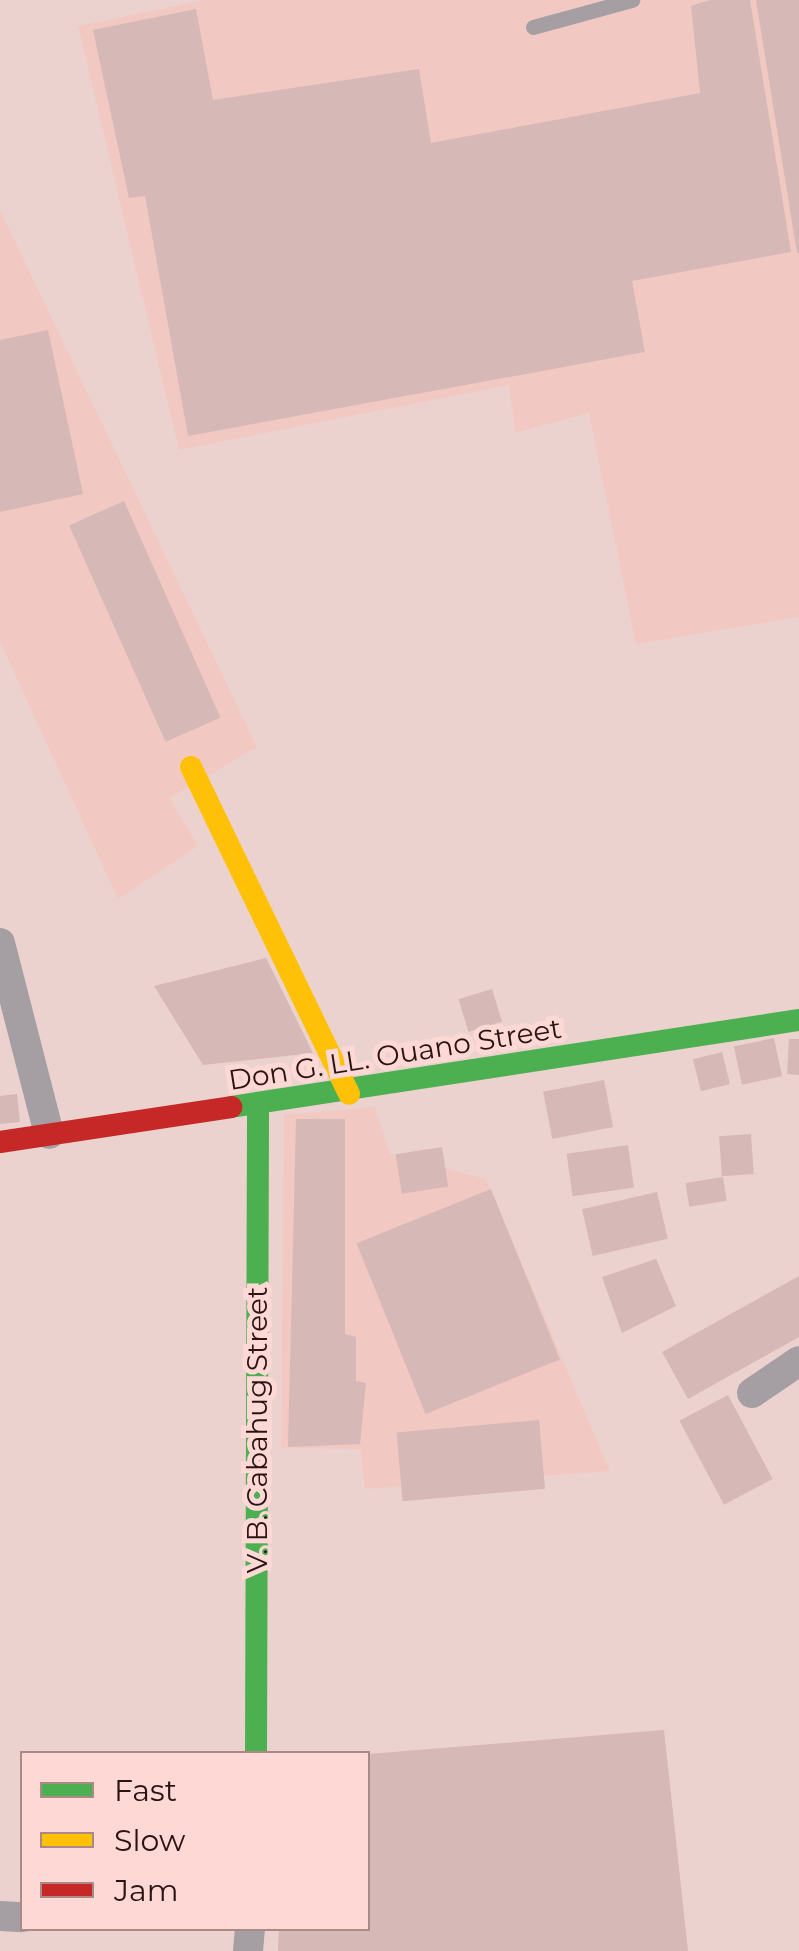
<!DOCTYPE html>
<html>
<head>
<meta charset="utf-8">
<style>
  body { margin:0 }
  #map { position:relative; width:799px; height:1951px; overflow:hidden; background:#ecd2cf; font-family:Montserrat,sans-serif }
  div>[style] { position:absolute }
  .built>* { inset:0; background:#f2c8c3 }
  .building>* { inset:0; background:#d6b8b6; transform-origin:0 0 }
  .lane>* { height:15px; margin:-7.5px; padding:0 7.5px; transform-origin:7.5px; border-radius:7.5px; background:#a59fa4 }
  .street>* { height:30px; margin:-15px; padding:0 15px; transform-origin:15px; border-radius:15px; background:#a59fa4 }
  .fast>* { height:22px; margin:-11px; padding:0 11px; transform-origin:11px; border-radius:11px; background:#4caf50 }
  .slow>* { height:22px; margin:-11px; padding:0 11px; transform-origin:11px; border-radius:11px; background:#ffc107 }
  .jam>* { height:22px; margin:-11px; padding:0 11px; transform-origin:11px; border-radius:11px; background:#c62828 }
  span { translate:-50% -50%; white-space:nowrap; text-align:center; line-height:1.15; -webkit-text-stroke:10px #fed8d4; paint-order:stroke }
  .street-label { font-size:28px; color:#2a1413 }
  .legend { position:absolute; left:20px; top:1751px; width:350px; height:180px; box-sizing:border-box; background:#fed8d4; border:2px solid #a98a87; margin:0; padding:12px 18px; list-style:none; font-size:30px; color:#2a1413 }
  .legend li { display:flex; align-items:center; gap:20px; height:50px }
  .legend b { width:50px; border:2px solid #a98a87 }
</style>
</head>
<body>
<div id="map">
  <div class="built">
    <i style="clip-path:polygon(204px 0,799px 0,799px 617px,636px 644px,589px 413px,515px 433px,509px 385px,179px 450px,78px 26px)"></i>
    <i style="clip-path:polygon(0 210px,257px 747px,170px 798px,198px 846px,118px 899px,0 642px)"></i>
    <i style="clip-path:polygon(375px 1107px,390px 1154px,486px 1179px,610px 1471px,365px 1489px,360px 1449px,281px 1448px,284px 1115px)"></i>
  </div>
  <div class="building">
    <i style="clip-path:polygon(710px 0,750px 0,791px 252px,632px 281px,645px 352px,188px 436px,145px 196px,129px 198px,93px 30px,196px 9px,213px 100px,419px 69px,431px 143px,700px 93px,691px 6px)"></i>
    <i style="clip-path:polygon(756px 0,799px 0,799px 253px,797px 253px)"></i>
    <i style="clip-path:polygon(48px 330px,83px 494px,0 512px,0 340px)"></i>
    <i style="left:124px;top:501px;width:237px;height:60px;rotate:66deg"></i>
    <i style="clip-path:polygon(266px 958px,313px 1053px,203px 1065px,154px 986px)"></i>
    <i style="left:492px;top:989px;width:34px;height:35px;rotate:73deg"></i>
    <i style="left:774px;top:1038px;width:39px;height:41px;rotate:78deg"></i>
    <i style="clip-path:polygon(789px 1039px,799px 1039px,799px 1075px,787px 1074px)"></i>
    <i style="left:722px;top:1052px;width:33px;height:30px;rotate:76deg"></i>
    <i style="left:604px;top:1080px;width:48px;height:62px;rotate:79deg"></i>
    <i style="clip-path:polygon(17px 1094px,20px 1122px,0 1124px,0 1096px)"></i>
    <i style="clip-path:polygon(296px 1119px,345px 1119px,345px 1334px,356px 1337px,356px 1381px,366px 1383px,360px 1444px,288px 1447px)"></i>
    <i style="left:751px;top:1134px;width:40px;height:32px;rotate:86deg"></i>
    <i style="left:628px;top:1145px;width:43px;height:62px;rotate:82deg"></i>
    <i style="left:442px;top:1147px;width:40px;height:47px;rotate:81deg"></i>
    <i style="left:723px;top:1177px;width:24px;height:38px;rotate:81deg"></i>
    <i style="left:491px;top:1189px;width:184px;height:145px;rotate:68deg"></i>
    <i style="left:657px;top:1192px;width:48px;height:77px;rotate:77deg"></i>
    <i style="clip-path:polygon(656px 1259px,676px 1306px,622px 1333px,602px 1277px)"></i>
    <i style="clip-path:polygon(799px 1276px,799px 1337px,688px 1399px,662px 1352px)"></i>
    <i style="left:728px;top:1395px;width:95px;height:55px;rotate:62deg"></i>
    <i style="left:539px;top:1420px;width:69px;height:143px;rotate:85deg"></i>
    <i style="clip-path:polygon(664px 1730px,688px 1951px,278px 1951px,279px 1928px,368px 1928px,368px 1754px)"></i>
  </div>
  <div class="lane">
    <i style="left:533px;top:27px;width:103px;rotate:-15.3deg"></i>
  </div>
  <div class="street">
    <i style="left:0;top:943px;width:197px;rotate:75.6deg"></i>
    <i style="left:752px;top:1393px;width:57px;rotate:-34.2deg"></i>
    <i style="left:0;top:1916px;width:22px;rotate:3deg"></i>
    <i style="left:248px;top:1951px;width:23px;rotate:-85deg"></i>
  </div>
  <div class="fast">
    <i style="left:231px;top:1107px;width:575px;rotate:-8.71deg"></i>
    <i style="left:256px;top:1754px;width:647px;rotate:-89.82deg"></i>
  </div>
  <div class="slow">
    <i style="left:191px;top:767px;width:363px;rotate:64.2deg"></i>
  </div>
  <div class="jam">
    <i style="left:0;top:1142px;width:234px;rotate:-8.6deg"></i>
  </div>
  <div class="street-label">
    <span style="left:395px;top:1054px;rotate:-9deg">Don G. LL. Ouano Street</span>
    <span style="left:257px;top:1430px;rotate:-90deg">V. B. Cabahug Street</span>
  </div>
  <ul class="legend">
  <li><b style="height:12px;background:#4caf50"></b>Fast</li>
  <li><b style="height:12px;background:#ffc107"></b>Slow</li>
  <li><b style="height:12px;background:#c62828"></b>Jam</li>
  </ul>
</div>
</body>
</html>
